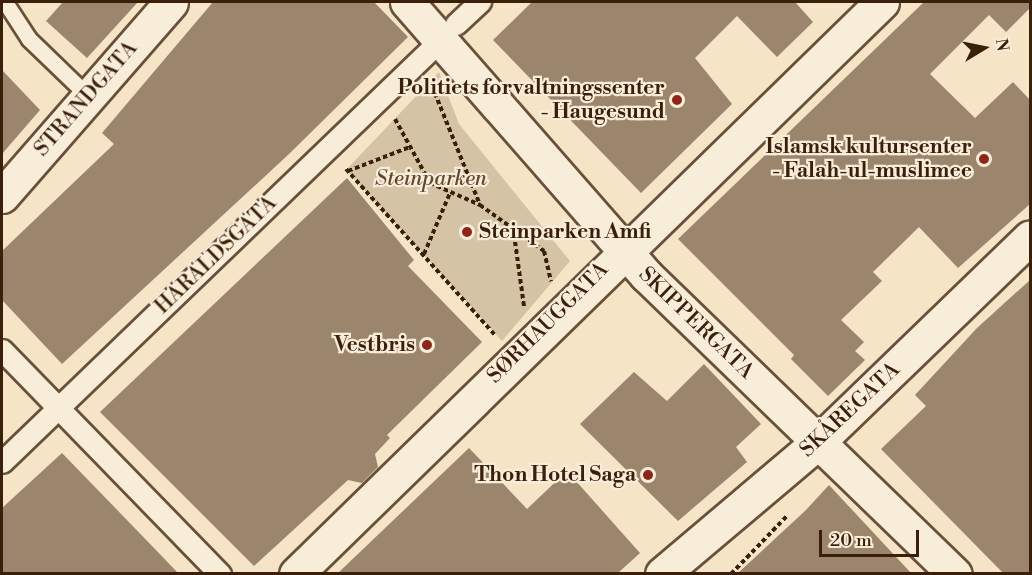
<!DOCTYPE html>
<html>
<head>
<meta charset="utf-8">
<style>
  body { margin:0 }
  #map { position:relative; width:1032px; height:575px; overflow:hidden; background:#f5e4c5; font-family:"Libre Bodoni",serif }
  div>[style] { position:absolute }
  .green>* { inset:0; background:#d5c3a5 }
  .building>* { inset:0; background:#9b856c }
  .path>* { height:4px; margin-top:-2px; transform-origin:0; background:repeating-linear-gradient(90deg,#3a1f0b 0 4.5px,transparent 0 7.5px) }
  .roads { filter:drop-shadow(2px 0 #69503a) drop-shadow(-2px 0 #69503a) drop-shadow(0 2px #69503a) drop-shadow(0 -2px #69503a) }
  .service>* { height:15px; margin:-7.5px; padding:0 7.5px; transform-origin:7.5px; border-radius:7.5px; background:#f8edd9 }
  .pedestrian>* { height:21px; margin:-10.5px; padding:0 10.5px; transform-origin:10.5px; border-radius:10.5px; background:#f8edd9 }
  .tertiary>* { height:33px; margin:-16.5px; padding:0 16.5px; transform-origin:16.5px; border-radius:16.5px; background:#f8edd9 }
  .secondary>* { height:33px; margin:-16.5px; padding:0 16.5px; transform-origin:16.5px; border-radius:16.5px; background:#f8edd9 }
  .dots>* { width:16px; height:16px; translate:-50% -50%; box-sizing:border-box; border:3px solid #f8edd9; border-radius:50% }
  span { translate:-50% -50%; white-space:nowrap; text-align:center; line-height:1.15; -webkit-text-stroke:4.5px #f8edd9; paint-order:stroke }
  .poi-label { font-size:21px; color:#3a1f0b; font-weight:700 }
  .right { translate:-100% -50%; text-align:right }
  .left { translate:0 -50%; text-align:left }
  .street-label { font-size:21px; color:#3a1f0b }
  .park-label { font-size:21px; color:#614832; font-style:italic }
  .frame { position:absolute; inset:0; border:3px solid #3a1f0b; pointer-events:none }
  .north { position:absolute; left:954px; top:18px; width:60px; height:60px; -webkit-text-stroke:4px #f8edd9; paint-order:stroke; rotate:80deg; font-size:16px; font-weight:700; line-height:24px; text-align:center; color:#3a1f0b }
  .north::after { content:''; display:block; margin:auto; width:21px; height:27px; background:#3a1f0b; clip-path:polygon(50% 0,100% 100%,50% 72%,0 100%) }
  .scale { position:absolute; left:819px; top:530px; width:100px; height:27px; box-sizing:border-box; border:3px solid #3a1f0b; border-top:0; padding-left:8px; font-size:18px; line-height:21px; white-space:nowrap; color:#3a1f0b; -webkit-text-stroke:4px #f8edd9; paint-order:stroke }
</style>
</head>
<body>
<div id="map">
  <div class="green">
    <i style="clip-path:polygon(439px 72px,459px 124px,570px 261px,502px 341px,346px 170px)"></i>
  </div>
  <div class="building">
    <i style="clip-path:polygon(63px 2px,138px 2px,87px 58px,46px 21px)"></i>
    <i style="clip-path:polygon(213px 2px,374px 2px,408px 37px,289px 154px,62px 364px,2px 300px,2px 251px,114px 144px,102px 133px)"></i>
    <i style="clip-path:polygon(532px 2px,795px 2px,813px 22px,777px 57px,737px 16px,695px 58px,732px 104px,641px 193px,493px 40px)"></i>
    <i style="clip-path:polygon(924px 2px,1030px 2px,1030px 8px,1006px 32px,989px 15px,930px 74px,975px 118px,1013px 82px,1030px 100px,1030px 204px,958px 268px,919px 227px,873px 272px,882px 281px,841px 320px,864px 342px,855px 351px,865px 360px,828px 396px,791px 359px,794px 355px,678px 239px)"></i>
    <i style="clip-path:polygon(2px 70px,40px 110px,2px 154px)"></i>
    <i style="clip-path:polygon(347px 178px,414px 260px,408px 266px,482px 342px,387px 435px,390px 438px,375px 454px,378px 467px,362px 483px,348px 480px,254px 566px,100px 412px)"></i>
    <i style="clip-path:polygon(1030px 280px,1030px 573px,1003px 573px,881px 449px,926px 406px,915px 395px,977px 328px)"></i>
    <i style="clip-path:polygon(704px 364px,761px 424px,736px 447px,747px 462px,678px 521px,580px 424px,634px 372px,667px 401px)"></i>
    <i style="clip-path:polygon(469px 448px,527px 509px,567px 471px,640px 553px,618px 573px,338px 573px)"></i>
    <i style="clip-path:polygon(62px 453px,154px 548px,178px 573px,2px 573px,2px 508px)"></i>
    <i style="clip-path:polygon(829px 485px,911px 573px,738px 573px,806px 510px)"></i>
  </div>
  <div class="path">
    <i style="left:432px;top:86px;width:128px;rotate:68deg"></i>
    <i style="left:480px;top:205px;width:79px;rotate:35.7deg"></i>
    <i style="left:544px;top:251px;width:31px;rotate:77deg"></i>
    <i style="left:395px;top:119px;width:73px;rotate:61.3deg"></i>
    <i style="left:430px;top:183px;width:55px;rotate:23.7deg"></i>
    <i style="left:346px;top:169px;width:223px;rotate:48.1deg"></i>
    <i style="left:348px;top:171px;width:66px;rotate:-21.2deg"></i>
    <i style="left:513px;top:227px;width:80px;rotate:82.1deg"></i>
    <i style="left:424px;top:254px;width:66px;rotate:-66.9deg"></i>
    <i style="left:731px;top:574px;width:81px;rotate:-46deg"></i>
  </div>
  <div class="roads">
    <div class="service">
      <i style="left:5px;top:2px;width:44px;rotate:57deg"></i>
      <i style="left:29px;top:39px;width:83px;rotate:44deg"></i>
    </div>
    <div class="pedestrian">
      <i style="left:456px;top:24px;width:33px;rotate:-43deg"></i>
      <i style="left:2px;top:350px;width:313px;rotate:45.8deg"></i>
      <i style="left:2px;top:462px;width:597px;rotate:-43.91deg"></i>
    </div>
    <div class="tertiary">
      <i style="left:2px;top:196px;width:257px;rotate:-48.9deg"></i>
      <i style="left:296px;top:574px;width:819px;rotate:-44.31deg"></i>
      <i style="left:662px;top:574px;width:203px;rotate:-40.2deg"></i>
      <i style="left:817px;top:443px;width:296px;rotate:-44deg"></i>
    </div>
    <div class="secondary">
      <i style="left:407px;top:2px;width:363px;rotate:48.8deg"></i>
      <i style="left:646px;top:275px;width:430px;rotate:44.1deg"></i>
    </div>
  </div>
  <div class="dots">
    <i style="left:677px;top:100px;background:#8f2418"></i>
    <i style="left:984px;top:159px;background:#8f2418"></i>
    <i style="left:467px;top:232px;background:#8f2418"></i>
    <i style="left:427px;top:345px;background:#8f2418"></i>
    <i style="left:648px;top:475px;background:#8f2418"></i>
  </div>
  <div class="poi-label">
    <span class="right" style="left:665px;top:100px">Politiets forvaltningssenter<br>- Haugesund</span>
    <span class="right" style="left:972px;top:159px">Islamsk kultursenter<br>- Falah-ul-muslimee</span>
    <span class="left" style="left:479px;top:232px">Steinparken Amfi</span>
    <span class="right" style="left:415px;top:345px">Vestbris</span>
    <span class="right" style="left:636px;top:475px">Thon Hotel Saga</span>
  </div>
  <div class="street-label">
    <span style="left:86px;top:99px;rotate:-49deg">STRANDGATA</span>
    <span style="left:216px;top:255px;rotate:-44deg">HARALDSGATA</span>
    <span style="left:548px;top:323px;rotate:-45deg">SØRHAUGGATA</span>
    <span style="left:696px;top:323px;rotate:44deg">SKIPPERGATA</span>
    <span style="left:850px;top:410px;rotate:-43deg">SKÅREGATA</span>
  </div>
  <div class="park-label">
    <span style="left:431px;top:179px">Steinparken</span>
  </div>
  <div class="frame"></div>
  <div class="north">N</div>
  <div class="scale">20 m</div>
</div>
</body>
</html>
